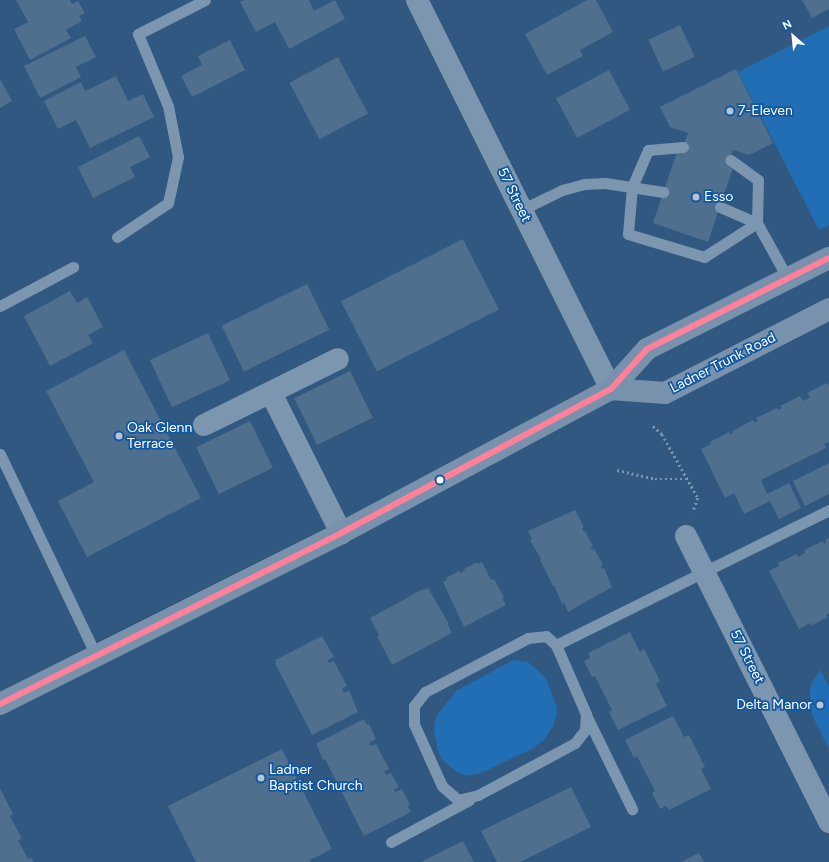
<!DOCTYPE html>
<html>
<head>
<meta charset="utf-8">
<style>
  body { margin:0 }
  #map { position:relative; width:829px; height:862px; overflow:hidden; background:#315880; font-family:Figtree,sans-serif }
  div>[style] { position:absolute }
  .green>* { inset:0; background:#216eb5 }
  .building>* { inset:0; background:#4f6f8e; transform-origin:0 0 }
  .path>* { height:2.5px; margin-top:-1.25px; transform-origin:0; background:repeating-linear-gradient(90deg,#7d96b0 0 2px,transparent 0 5px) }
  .service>* { height:11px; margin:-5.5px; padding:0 5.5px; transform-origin:5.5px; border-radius:5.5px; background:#7d96b0 }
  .minor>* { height:22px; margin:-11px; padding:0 11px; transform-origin:11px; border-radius:11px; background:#7d96b0 }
  .tertiary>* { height:22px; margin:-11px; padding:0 11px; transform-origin:11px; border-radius:11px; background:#7d96b0 }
  .secondary>* { height:22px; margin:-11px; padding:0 11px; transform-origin:11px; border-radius:11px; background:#7892ad }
  .bus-1>* { height:6px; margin:-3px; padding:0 3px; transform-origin:3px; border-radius:3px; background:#ff8098 }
  .dots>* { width:11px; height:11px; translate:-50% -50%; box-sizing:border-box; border:2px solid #1158a0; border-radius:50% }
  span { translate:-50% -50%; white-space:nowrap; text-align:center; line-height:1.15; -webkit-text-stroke:3.5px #1158a0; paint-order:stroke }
  .poi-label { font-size:14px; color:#fff }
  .left { translate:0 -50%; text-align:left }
  .right { translate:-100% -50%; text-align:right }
  .street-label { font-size:14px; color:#fff }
  .north { position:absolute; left:773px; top:16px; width:40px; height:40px; -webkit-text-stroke:3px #1158a0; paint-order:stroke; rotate:333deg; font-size:11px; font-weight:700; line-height:16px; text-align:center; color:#fff }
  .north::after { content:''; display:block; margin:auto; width:14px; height:18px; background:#fff; clip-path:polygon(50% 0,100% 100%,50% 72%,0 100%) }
</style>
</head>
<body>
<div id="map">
  <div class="green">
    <i style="clip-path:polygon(829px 26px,829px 225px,819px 230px,738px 72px)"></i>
    <i style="clip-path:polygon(513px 660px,528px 662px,546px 678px,556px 705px,557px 713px,553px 726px,544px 740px,532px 749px,481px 773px,467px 776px,455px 771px,442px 759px,438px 752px,434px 731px,435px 721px,438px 714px,456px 691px)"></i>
    <i style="clip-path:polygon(820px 670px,829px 687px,829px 749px,812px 715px,810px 693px,811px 684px)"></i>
  </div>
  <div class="building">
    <i style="clip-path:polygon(16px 0,70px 0,72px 4px,78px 1px,85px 13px,79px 16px,82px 21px,66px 30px,71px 38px,30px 60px,14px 29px,28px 22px)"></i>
    <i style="clip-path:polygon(244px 0,309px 0,314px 11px,335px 0,345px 19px,289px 49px,275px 22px,256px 32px,240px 2px)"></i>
    <i style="clip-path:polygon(587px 0,596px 0,613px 32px,580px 50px,583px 56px,547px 75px,525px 34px)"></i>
    <i style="clip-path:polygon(802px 0,829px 0,829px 9px,812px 18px)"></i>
    <i style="left:680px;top:25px;width:35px;height:35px;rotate:65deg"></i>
    <i style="clip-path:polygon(85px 36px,96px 57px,76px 67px,81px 77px,40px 98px,24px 66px)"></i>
    <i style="clip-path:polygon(230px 40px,245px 70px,192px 97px,181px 76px,202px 65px,198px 56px)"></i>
    <i style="left:338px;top:57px;width:64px;height:55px;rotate:62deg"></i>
    <i style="clip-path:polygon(736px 69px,773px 143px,749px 155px,733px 150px,728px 166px,733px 168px,708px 242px,653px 223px,677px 152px,681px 154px,688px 133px,670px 127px,660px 107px)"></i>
    <i style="left:609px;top:70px;width:45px;height:60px;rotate:62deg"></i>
    <i style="clip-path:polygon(116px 76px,128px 101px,143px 94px,154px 117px,90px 148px,76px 120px,58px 129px,44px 101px,81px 82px,85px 91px)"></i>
    <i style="clip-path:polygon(0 79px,12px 101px,0 108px)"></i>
    <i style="clip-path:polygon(139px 136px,150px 157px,130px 167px,135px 177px,93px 198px,78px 167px)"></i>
    <i style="left:463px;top:239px;width:79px;height:137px;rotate:63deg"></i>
    <i style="left:307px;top:284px;width:51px;height:95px;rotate:64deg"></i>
    <i style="clip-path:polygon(70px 291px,77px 303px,87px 297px,103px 327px,88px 335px,93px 343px,50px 366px,24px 316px)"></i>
    <i style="left:208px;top:333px;width:52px;height:64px;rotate:65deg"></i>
    <i style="clip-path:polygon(124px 350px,201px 498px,87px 557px,58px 501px,94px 482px,46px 391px)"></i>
    <i style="left:350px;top:371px;width:52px;height:62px;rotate:64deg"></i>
    <i style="clip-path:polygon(827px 383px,829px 385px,829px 442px,824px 444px,826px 448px,761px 480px,767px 494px,789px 483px,801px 508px,779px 519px,770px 501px,744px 514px,734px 493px,725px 498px,701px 449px,711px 444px,710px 442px,729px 432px,730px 434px,733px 433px,732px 431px,753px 420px,754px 422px,758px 421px,756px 418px,777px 408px,778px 410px,782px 408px,780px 406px,800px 396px,803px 401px,810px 397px,807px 393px)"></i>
    <i style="left:250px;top:421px;width:52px;height:60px;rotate:64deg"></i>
    <i style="clip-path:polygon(829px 463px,829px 494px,805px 506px,793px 481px)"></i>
    <i style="clip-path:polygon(575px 510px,584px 527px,582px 528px,584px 532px,585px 531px,593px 546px,591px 547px,592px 550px,594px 548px,603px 565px,601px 566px,602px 569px,604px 568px,612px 587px,568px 612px,564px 603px,562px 604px,554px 585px,553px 586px,540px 560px,541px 559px,530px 540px,532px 539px,528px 531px)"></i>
    <i style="clip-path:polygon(829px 538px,829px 613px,826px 615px,828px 617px,811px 626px,810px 623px,799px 629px,769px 571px,779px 566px,778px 563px,797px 554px,798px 557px,805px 553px,804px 550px,823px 541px,824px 544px,826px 543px,825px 540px)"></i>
    <i style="clip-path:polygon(477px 562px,478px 564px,482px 562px,491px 580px,494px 579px,504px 597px,502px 598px,506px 605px,464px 627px,443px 582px,447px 580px,446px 578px,459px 571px,460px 573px,465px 570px,464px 569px)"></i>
    <i style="clip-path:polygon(428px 588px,449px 624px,448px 625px,452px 633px,392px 665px,377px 636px,379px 635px,370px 618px,409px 597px,409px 596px,423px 589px,424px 590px)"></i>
    <i style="clip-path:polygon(630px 632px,640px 652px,644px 649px,660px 681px,656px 684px,667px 706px,618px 730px,609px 712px,612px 710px,595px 676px,592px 677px,584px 661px,590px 658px,588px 653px)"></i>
    <i style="clip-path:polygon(322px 636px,334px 657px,327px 660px,329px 663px,334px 661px,347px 686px,342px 688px,344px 693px,349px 690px,358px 712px,312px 735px,275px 663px,276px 662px,275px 660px)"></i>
    <i style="clip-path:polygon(673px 716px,684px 737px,689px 735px,705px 767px,701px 769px,711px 789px,669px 810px,666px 806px,660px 809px,652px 793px,655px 791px,637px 756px,634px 758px,625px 740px)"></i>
    <i style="clip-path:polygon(364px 719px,367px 725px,369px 724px,376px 739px,369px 743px,371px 746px,376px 744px,389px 769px,384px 771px,386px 775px,391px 773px,399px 787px,394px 790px,395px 792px,402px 789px,410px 805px,408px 806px,411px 812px,364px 836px,325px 759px,323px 760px,317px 746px,317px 743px)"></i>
    <i style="clip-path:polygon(282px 749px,332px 849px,310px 860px,311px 862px,196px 862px,168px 806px)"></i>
    <i style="clip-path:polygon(571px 787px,591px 827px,520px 862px,497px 862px,481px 831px)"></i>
    <i style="clip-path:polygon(0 788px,13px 814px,10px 816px,22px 839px,18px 840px,28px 859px,31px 858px,34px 862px,0 862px)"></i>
    <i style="clip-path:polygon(463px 841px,474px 862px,421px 862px)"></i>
    <i style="clip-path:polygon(699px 853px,704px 862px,681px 862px)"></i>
  </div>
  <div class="path">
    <i style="left:653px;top:426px;width:12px;rotate:42deg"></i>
    <i style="left:662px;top:434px;width:73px;rotate:60.6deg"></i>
    <i style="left:698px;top:498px;width:15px;rotate:110deg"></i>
    <i style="left:617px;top:470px;width:39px;rotate:13deg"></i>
    <i style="left:655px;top:479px;width:33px"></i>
  </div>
  <div class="service">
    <i style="left:683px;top:147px;width:35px;rotate:175deg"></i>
    <i style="left:648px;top:150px;width:40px;rotate:113.4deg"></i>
    <i style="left:632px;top:187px;width:47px;rotate:94.9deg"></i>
    <i style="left:628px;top:234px;width:79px;rotate:16.8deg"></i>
    <i style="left:704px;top:257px;width:63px;rotate:-32.7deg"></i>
    <i style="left:757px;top:223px;width:43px;rotate:-88.7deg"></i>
    <i style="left:758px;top:180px;width:34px;rotate:-144deg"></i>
    <i style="left:720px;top:207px;width:40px;rotate:23.4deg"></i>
    <i style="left:757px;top:223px;width:64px;rotate:61deg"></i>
    <i style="left:521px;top:210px;width:46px;rotate:-26deg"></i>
    <i style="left:562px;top:190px;width:23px;rotate:-15deg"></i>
    <i style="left:584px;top:184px;width:21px;rotate:-3deg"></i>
    <i style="left:605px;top:183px;width:59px;rotate:8.8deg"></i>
    <i style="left:117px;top:237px;width:61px;rotate:-33.7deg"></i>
    <i style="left:168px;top:203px;width:47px;rotate:-77.7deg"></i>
    <i style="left:178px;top:157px;width:52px;rotate:-101.1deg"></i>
    <i style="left:168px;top:106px;width:78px;rotate:-112.6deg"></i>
    <i style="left:138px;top:34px;width:75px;rotate:-26.9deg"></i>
    <i style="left:0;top:306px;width:83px;rotate:-28.1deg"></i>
    <i style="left:0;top:454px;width:223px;rotate:64.5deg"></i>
    <i style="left:546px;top:636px;width:13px;rotate:42deg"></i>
    <i style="left:556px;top:645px;width:75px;rotate:66.5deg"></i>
    <i style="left:586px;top:714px;width:16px;rotate:94deg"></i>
    <i style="left:585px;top:730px;width:16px;rotate:128deg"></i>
    <i style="left:575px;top:743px;width:110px;rotate:151.8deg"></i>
    <i style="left:478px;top:795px;width:21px;rotate:166deg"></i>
    <i style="left:458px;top:800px;width:21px;rotate:-139deg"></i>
    <i style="left:442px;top:786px;width:68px;rotate:-114.3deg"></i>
    <i style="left:414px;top:724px;width:18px;rotate:-90deg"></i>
    <i style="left:414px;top:706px;width:18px;rotate:-52deg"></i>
    <i style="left:425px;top:692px;width:116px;rotate:-27.7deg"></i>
    <i style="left:528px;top:638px;width:18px;rotate:-6deg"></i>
    <i style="left:556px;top:645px;width:305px;rotate:-26.3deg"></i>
    <i style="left:586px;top:715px;width:105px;rotate:63.9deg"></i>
    <i style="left:391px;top:842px;width:89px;rotate:-28.3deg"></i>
  </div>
  <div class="minor">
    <i style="left:271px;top:393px;width:157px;rotate:63.4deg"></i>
    <i style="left:204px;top:425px;width:149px;rotate:-26.2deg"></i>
    <i style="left:686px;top:536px;width:320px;rotate:63.4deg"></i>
  </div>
  <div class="tertiary">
    <i style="left:417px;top:0;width:435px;rotate:63.5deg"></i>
  </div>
  <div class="secondary">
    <i style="left:611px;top:389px;width:54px;rotate:4.2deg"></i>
    <i style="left:665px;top:393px;width:184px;rotate:-27.1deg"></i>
    <i style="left:0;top:704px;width:381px;rotate:-26.6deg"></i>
    <i style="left:341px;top:533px;width:306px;rotate:-28.1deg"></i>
    <i style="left:611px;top:389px;width:54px;rotate:-48deg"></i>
    <i style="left:647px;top:349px;width:203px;rotate:-26.6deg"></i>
  </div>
  <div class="bus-1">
    <i style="left:0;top:704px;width:381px;rotate:-26.6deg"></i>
    <i style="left:341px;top:533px;width:306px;rotate:-28.1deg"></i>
    <i style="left:611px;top:389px;width:54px;rotate:-48deg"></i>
    <i style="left:647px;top:349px;width:203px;rotate:-26.6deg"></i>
  </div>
  <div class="dots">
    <i style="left:730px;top:111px;background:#b7c5d3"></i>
    <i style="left:696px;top:197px;background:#b7c5d3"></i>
    <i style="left:119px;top:436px;background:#b7c5d3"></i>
    <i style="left:440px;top:480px;background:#fff"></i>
    <i style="left:820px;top:705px;background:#b7c5d3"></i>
    <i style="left:261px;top:778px;background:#b7c5d3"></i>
  </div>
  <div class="poi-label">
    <span class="left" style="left:738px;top:111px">7-Eleven</span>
    <span class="left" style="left:704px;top:197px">Esso</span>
    <span class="left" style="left:127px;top:436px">Oak Glenn<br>Terrace</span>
    <span class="right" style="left:812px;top:705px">Delta Manor</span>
    <span class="left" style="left:269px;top:778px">Ladner<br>Baptist Church</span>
  </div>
  <div class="street-label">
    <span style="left:514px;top:195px;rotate:64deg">57 Street</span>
    <span style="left:723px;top:363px;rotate:-27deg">Ladner Trunk Road</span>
    <span style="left:747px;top:657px;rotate:63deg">57 Street</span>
  </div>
  <div class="north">N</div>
</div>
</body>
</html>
